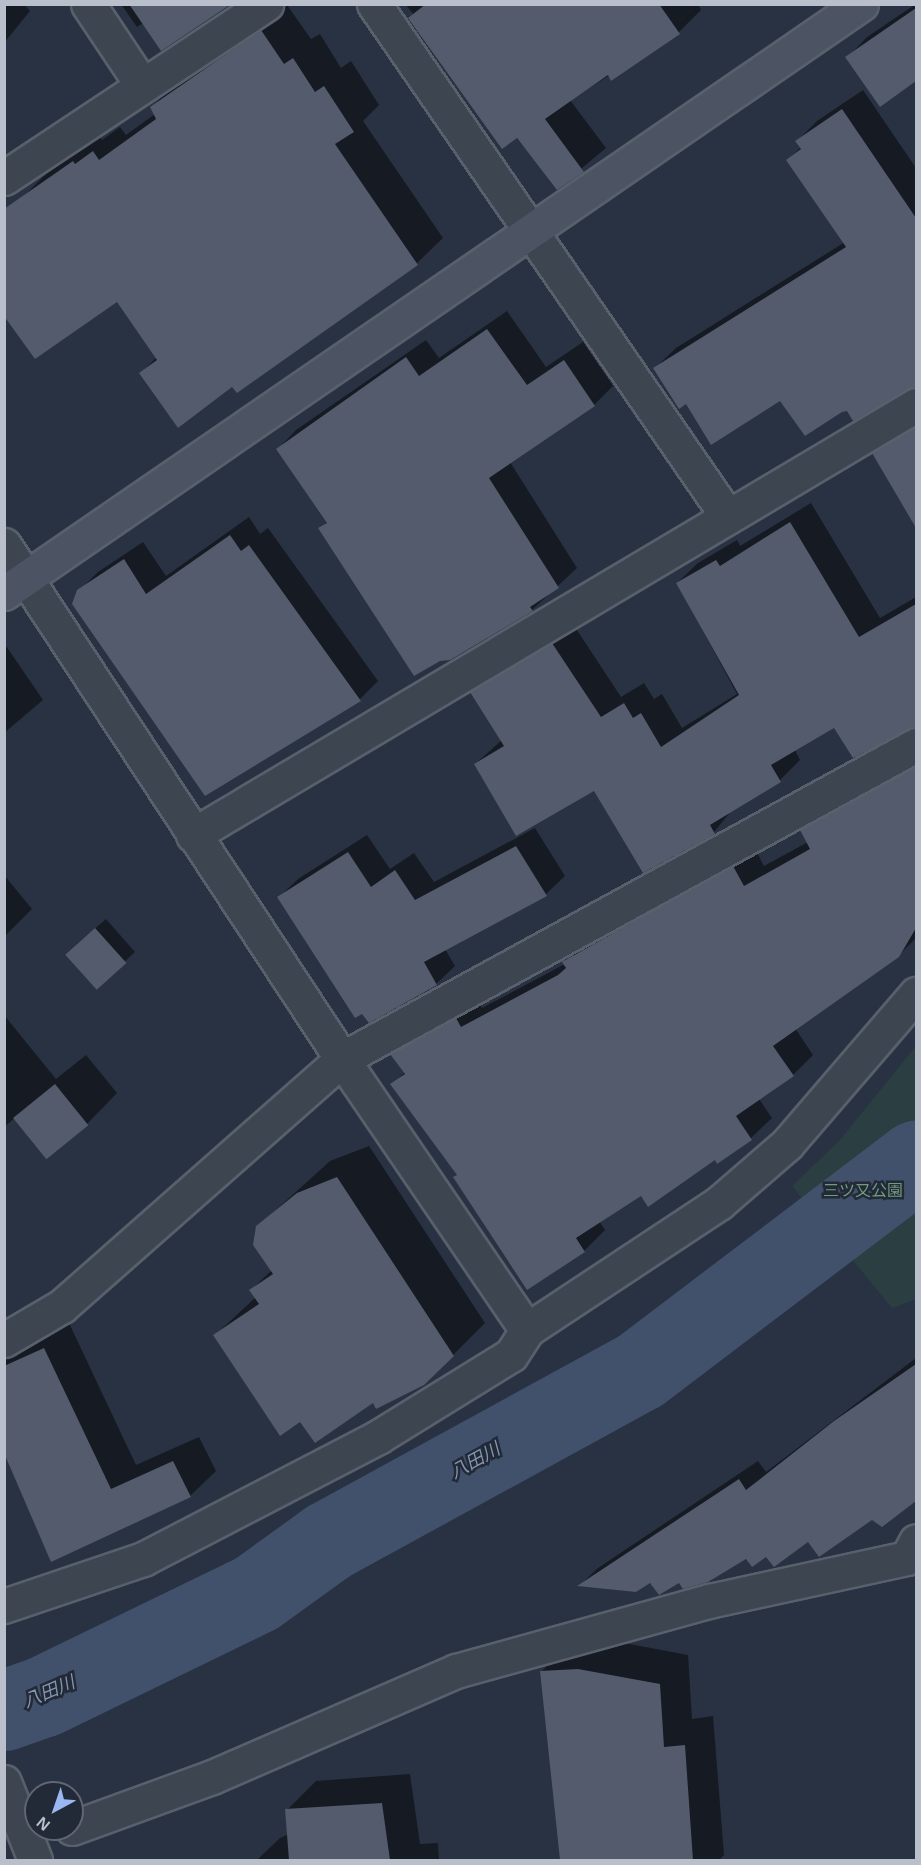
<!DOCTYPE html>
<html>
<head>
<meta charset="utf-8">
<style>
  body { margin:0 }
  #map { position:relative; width:921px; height:1865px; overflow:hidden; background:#293242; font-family:Helvetica,"Noto Sans JP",sans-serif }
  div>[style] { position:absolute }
  .green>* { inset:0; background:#2b3f43 }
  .shadow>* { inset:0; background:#0007 }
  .river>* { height:81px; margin:-40.5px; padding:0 40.5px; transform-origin:40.5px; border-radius:40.5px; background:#42516b }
  .building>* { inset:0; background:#535b6c; transform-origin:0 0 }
  .roads { filter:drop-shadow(2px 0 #58606c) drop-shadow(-2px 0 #58606c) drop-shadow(0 2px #58606c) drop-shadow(0 -2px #58606c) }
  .street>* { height:33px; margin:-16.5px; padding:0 16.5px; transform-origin:16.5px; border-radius:16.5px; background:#3d4551 }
  .secondary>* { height:33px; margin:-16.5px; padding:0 16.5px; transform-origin:16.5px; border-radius:16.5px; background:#4c5464 }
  span { translate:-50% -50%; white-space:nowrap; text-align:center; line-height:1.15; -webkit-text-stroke:5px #222937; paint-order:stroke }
  .park-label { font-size:16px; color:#739a7e }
  .water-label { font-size:18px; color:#8595b0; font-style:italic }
  .frame { position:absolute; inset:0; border:6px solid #bac0cb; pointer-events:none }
  .north { position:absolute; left:24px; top:1781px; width:60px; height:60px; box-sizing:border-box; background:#222937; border:2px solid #5f6572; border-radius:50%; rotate:220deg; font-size:16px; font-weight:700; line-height:24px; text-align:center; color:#bac0cb }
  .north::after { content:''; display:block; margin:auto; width:21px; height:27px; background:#9ab7f1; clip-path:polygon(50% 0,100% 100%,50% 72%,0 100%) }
</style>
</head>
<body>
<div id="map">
  <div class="green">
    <i style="clip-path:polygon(916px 1046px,916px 1299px,892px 1308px,792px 1186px,840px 1140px)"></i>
  </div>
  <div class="shadow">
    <i style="clip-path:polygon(4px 4px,24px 4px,30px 11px,4px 43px)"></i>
    <i style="clip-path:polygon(121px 4px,229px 4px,143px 23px,137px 27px)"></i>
    <i style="clip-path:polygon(405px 4px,698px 4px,701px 10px,679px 32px,570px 100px,606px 148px,558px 188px)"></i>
    <i style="clip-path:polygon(916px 4px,916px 79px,880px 105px,847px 58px,867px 37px)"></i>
    <i style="clip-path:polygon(287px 5px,311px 39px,320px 34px,341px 68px,351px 61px,379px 105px,363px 121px,443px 238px,417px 263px,237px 391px,233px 385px,141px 373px,157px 357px,117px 300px,20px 200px,46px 174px,99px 136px,102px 140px,120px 127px,126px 135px,155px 114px,152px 107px,178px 81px)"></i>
    <i style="clip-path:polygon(863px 90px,916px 168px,916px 387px,907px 387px,848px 409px,781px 399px,687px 402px,655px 368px,676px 348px,845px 242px,788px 160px,801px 147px,797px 141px,817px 121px)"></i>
    <i style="clip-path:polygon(507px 311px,546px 367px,583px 342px,613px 386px,594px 405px,510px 462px,577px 568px,532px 610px,320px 529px,328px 521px,278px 449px,296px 430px,426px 340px,439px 358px)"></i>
    <i style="clip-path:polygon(916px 419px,916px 525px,874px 453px)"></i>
    <i style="clip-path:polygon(811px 503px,880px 618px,916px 597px,916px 725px,835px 726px,795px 750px,800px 760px,780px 780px,733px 809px,714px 832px,643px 871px,594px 789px,475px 764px,502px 740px,472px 692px,492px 672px,573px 624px,621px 697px,644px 683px,654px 699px,662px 694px,682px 728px,737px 694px,677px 583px,698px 563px,737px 540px,740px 546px)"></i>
    <i style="clip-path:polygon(249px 517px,260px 534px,268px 528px,378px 681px,360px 699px,205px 794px,79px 591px,98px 572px,143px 542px,166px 576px)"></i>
    <i style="clip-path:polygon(4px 643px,43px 700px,4px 733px)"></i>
    <i style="clip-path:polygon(916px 756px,916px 938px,898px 956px,795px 1028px,813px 1055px,793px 1075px,759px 1099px,772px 1118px,751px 1138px,718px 1161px,715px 1158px,641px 1194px,599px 1221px,605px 1230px,584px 1251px,528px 1288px,458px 1175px,392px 1085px,405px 1072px,392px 1054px,413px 1034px,477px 999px,482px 1008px,565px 964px,584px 942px,754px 847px,764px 866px,808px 842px,801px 830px,822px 810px)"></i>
    <i style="clip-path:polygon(535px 828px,565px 876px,546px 894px,445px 949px,455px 966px,436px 984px,279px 897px,298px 879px,367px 835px,390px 869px,414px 853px,434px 882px)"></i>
    <i style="clip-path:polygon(4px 875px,32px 909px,4px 937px)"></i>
    <i style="clip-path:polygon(106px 919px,135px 952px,97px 987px,77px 944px)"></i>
    <i style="clip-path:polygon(4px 1015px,56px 1079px,86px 1055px,117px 1093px,87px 1124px,15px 1118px,4px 1127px)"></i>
    <i style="clip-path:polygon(369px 1146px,485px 1323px,453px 1355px,373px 1401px,300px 1419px,215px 1335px,256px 1297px,251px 1290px,272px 1270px,257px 1227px,330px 1161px)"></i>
    <i style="clip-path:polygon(69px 1323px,136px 1465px,199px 1437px,216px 1471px,190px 1496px,52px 1560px,4px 1450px,4px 1353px)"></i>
    <i style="clip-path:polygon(916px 1358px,916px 1499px,882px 1525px,871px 1518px,680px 1581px,580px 1585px,598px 1568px,758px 1461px,766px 1472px)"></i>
    <i style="clip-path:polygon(608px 1640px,688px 1655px,692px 1719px,713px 1716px,724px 1855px,719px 1860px,561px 1860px,542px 1671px,570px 1642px)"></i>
    <i style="clip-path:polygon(410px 1774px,420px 1844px,438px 1843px,439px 1860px,257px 1860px,280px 1838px,289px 1834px,287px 1810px,316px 1781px)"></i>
  </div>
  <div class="river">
    <i style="left:4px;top:1710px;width:42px;rotate:-19.3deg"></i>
    <i style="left:44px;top:1696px;width:236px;rotate:-25.9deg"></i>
    <i style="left:256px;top:1593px;width:89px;rotate:-35.8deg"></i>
    <i style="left:328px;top:1541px;width:354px;rotate:-28.7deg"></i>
    <i style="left:639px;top:1371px;width:348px;rotate:-37.2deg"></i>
  </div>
  <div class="building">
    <i style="clip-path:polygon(129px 4px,231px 4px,161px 51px)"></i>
    <i style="clip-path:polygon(426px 4px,659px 4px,680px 34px,611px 81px,608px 75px,545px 119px,584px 172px,557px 190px,517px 138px,502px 149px,408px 18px)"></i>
    <i style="clip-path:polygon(916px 8px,916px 81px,880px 107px,845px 57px)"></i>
    <i style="clip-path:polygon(261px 30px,284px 64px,293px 58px,315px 92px,324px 86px,354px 132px,335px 144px,418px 265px,237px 393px,232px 387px,178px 428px,139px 373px,157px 360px,117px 302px,35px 359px,4px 316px,4px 209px,73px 161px,75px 164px,93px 151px,99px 160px,156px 119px,150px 107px)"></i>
    <i style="clip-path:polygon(842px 109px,916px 218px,916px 386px,853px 421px,847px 411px,842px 412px,805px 436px,780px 401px,711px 445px,686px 404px,679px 409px,653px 368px,846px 247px,786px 160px,801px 149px,795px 141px)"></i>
    <i style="clip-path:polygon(487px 329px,527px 385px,564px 360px,595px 406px,489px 478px,559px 588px,530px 607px,533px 611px,450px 660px,440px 661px,414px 676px,318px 528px,327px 523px,276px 449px,406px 357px,419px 376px)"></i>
    <i style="clip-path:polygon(916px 427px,916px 528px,872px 453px)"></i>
    <i style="clip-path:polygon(790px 522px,859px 637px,916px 604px,916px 726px,853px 758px,834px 728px,771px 765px,781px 782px,710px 825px,715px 834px,643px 873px,594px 791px,516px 836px,474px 764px,504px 746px,470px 692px,552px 643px,601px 717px,624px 703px,633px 718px,641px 713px,661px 747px,739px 695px,676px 583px,716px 560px,720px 566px)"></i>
    <i style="clip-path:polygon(230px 535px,241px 551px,249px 545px,361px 701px,205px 796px,72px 604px,77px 590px,124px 559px,146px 594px)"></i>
    <i style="clip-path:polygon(916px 766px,916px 928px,899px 957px,773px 1046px,794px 1076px,736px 1116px,752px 1140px,717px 1164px,715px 1160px,648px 1207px,641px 1196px,576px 1238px,585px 1252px,527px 1290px,453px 1177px,457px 1175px,390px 1084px,405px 1074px,390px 1054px,456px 1018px,461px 1027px,558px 975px,566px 968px,562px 962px,733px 866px,744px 886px,810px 849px,800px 830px)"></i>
    <i style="clip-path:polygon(516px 846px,547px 896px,424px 962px,437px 985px,369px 1023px,362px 1014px,355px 1018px,277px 897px,348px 852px,371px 887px,395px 870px,415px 900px)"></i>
    <i style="left:95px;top:928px;width:47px;height:40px;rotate:48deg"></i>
    <i style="left:55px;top:1084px;width:53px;height:54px;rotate:51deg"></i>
    <i style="clip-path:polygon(337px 1177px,454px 1356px,424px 1385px,376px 1409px,373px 1403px,315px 1443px,300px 1422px,280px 1436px,213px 1335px,259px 1304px,249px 1290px,273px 1274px,253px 1245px,256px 1226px,297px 1193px)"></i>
    <i style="clip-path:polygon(44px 1348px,111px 1489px,173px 1461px,191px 1497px,51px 1562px,4px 1453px,4px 1366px)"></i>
    <i style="clip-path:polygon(916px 1364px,916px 1501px,882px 1527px,872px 1520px,819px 1557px,808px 1542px,774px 1567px,766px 1557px,752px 1567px,746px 1559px,708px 1582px,683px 1589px,679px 1583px,659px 1595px,650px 1583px,636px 1592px,577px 1586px,739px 1479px,746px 1490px,834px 1421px)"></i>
    <i style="clip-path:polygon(578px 1669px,660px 1684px,664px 1747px,685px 1745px,693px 1860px,560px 1860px,540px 1671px)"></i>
    <i style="clip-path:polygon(382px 1803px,390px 1860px,289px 1860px,285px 1809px)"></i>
  </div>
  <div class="roads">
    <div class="street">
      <i style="left:88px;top:4px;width:97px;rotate:56.3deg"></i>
      <i style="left:374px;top:4px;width:623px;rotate:55.39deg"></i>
      <i style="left:4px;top:178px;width:315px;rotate:-33.6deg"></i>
      <i style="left:4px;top:545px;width:615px;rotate:56.67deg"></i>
      <i style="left:342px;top:1059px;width:328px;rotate:55.7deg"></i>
      <i style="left:193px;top:835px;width:841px;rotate:-30.74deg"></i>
      <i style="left:4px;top:1340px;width:67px;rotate:-30.4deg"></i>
      <i style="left:62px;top:1306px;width:373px;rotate:-41.4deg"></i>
      <i style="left:342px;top:1059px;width:654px;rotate:-28.68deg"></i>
      <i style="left:4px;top:1606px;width:147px;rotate:-18.7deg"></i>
      <i style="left:143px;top:1559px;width:265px;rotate:-27.4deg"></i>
      <i style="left:378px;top:1437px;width:156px;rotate:-31.7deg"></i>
      <i style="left:511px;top:1355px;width:30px;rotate:-57deg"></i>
      <i style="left:527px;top:1330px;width:230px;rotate:-33.5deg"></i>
      <i style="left:719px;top:1203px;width:90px;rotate:-40.9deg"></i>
      <i style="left:787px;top:1144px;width:198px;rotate:-49.3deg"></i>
      <i style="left:4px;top:1782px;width:84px;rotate:68.3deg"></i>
      <i style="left:72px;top:1828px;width:149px;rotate:-20deg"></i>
      <i style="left:212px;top:1777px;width:266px;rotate:-23.5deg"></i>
      <i style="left:456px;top:1671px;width:263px;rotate:-15.5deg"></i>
      <i style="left:709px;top:1601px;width:203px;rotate:-12.3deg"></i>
      <i style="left:907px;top:1558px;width:19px;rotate:-62deg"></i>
    </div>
    <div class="secondary">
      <i style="left:4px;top:593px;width:1040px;rotate:-34.5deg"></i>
    </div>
  </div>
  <div class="park-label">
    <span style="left:863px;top:1191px">三ツ又公園</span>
  </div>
  <div class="water-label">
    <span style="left:475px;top:1461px;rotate:-29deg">八田川</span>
    <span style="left:49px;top:1692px;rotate:-23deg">八田川</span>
  </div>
  <div class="frame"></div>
  <div class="north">N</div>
</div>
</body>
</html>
